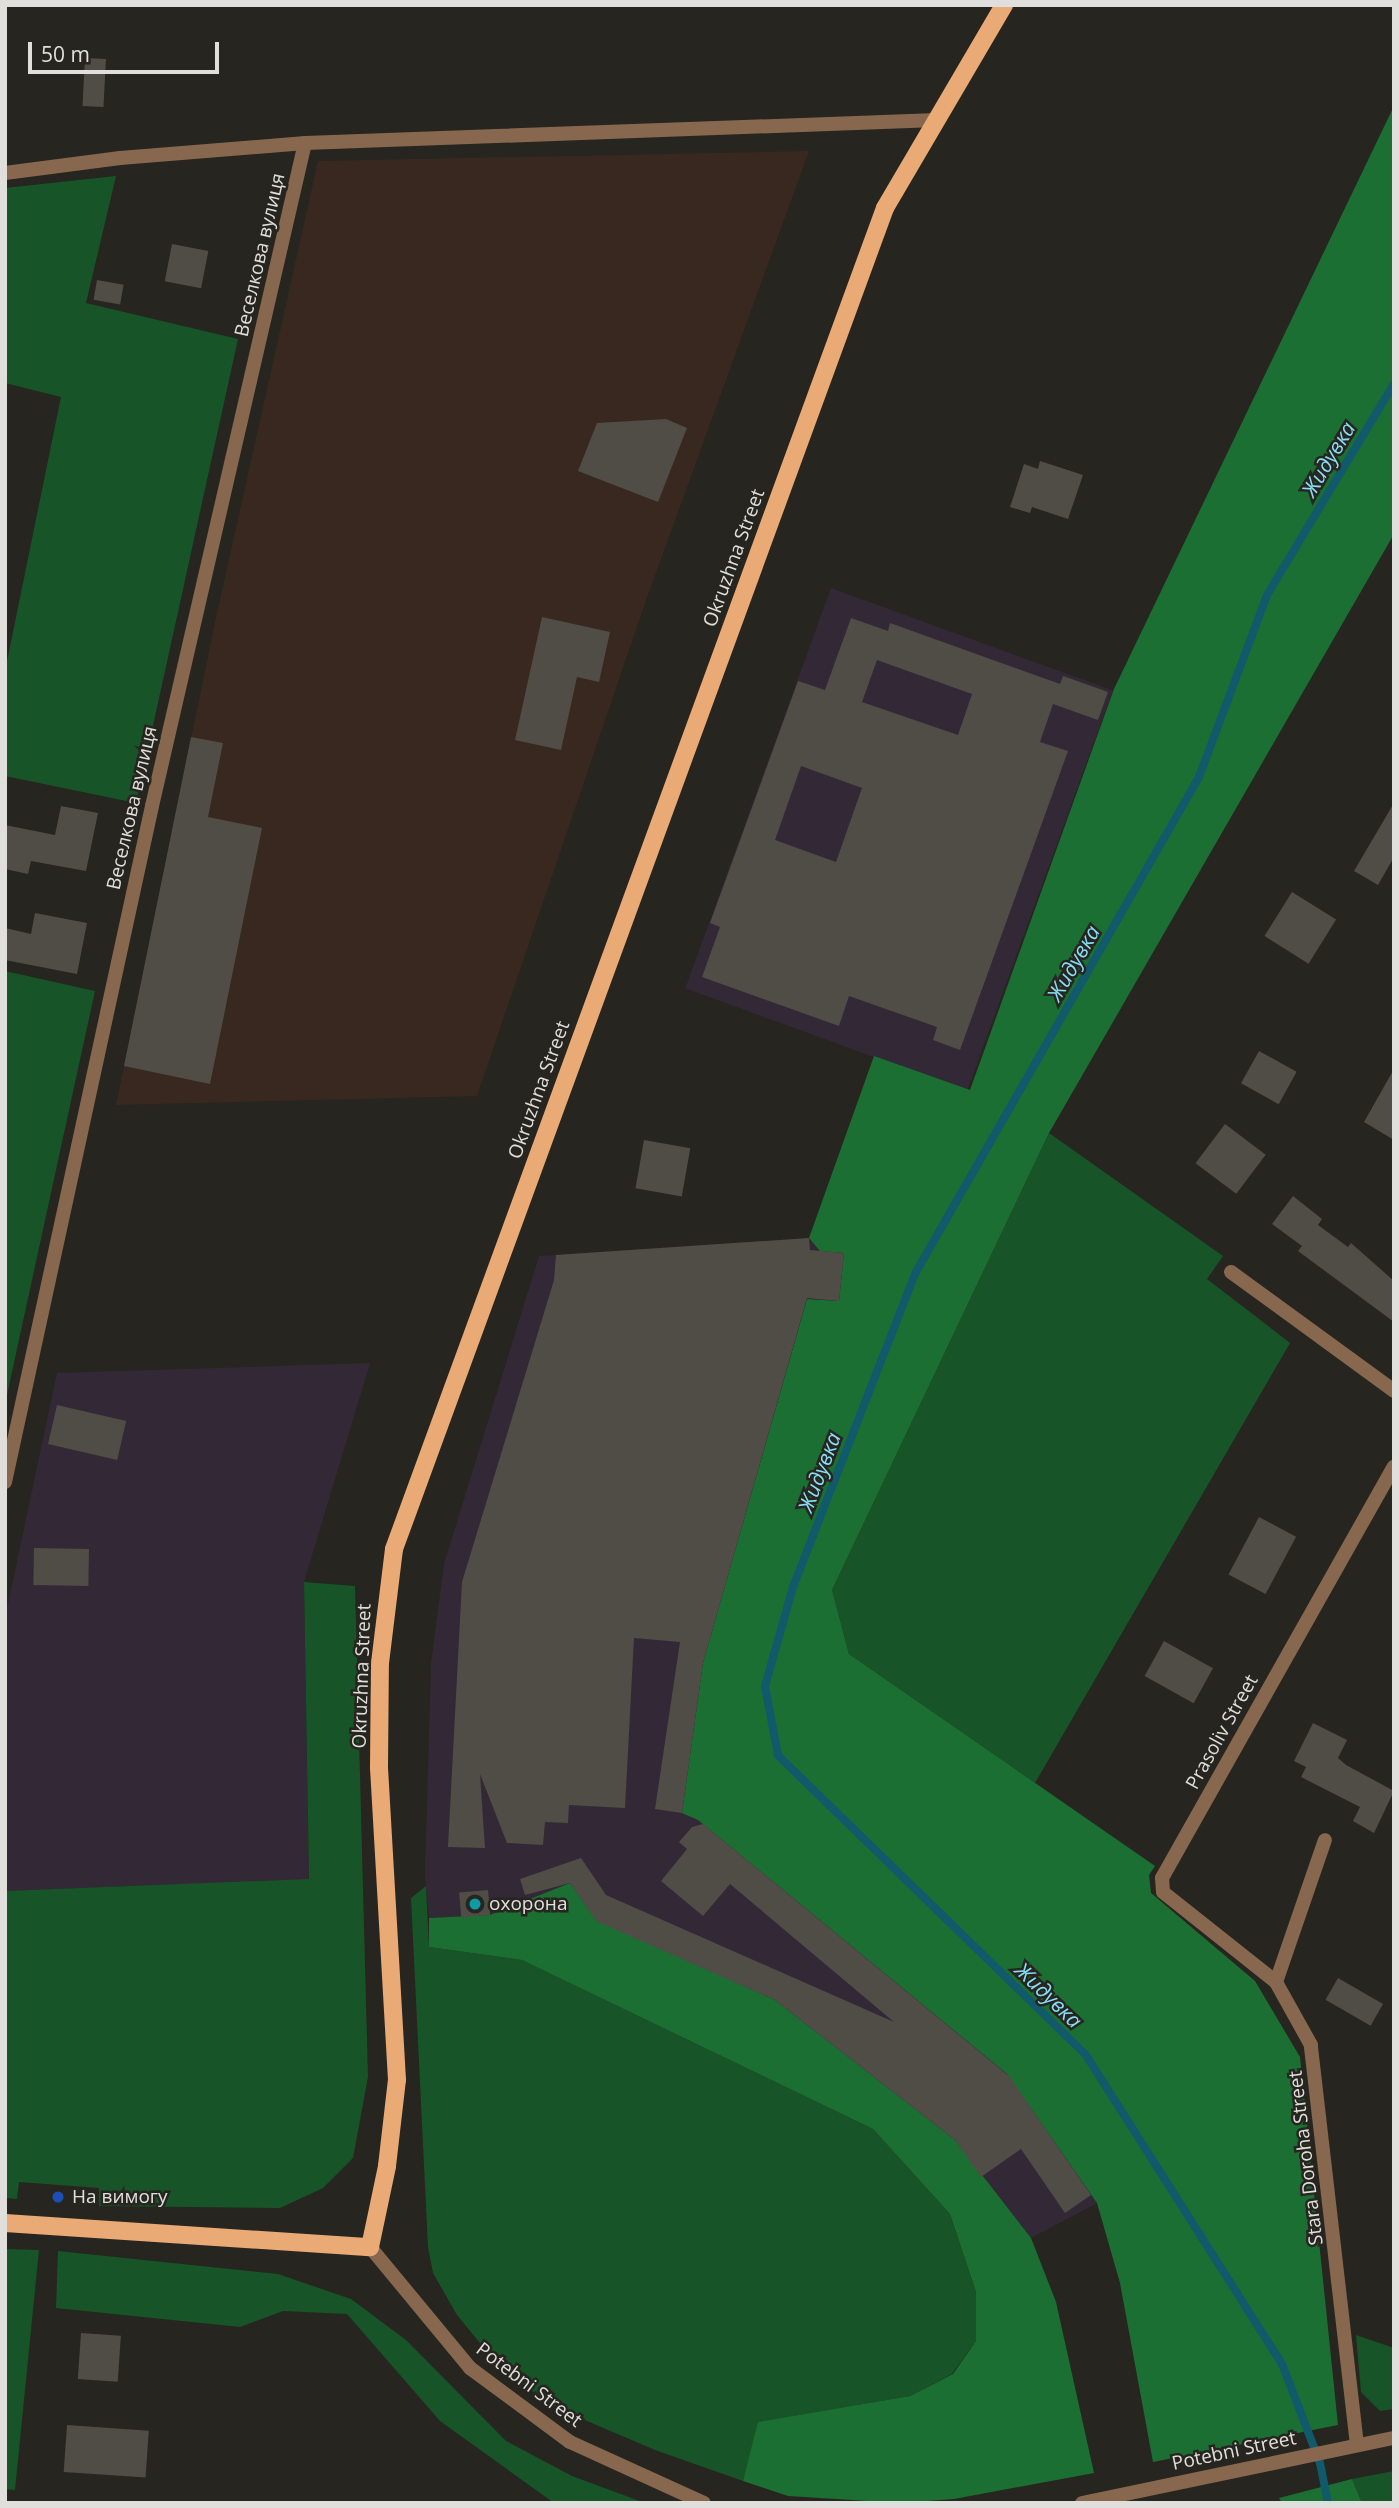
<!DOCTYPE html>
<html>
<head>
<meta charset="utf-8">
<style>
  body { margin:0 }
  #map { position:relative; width:1399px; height:2508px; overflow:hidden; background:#27251f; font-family:"Open Sans",sans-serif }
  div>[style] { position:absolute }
  .commercial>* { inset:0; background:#392820 }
  .industrial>* { inset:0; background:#332836; transform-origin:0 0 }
  .green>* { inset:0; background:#175427 }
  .forest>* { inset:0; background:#1c6f33 }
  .stream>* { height:8px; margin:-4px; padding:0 4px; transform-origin:4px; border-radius:4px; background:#105a6b }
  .building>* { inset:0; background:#504d47; transform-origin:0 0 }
  .minor>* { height:14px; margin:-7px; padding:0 7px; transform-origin:7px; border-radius:7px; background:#87684f }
  .tertiary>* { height:14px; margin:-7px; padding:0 7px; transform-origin:7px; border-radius:7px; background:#87684f }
  .primary>* { height:18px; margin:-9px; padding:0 9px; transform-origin:9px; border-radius:9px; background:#eaaa75 }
  .dots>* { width:19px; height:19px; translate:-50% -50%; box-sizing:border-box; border:4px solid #27251f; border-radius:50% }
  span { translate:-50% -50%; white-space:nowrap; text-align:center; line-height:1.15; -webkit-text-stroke:5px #27251f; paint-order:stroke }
  .street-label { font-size:19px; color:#e1dfdc }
  .poi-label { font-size:19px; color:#e1dfdc }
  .left { translate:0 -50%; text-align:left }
  .water-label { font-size:21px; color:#87def6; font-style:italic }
  .frame { position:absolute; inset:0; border:7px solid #e1dfdc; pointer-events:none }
  .scale { position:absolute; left:28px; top:42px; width:191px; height:32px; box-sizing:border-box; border:4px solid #e1dfdc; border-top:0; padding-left:9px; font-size:21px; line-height:24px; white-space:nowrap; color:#e1dfdc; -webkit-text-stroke:5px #27251f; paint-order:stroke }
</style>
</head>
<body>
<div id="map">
  <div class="commercial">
    <i style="clip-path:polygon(809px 151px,644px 606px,477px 1096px,116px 1105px,215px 622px,318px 161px)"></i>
  </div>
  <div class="industrial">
    <i style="left:831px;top:588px;width:300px;height:426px;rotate:20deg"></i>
    <i style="clip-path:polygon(809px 1238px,820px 1251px,844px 1253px,839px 1301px,807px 1299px,703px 1663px,682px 1812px,698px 1820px,1007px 2074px,1097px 2203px,1031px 2238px,955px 2140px,596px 1920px,570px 1883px,490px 1915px,429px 1918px,425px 1874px,431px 1663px,444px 1564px,539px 1256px)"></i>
    <i style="clip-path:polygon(370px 1363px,304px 1582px,309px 1880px,5px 1891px,5px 1618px,57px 1373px)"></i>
  </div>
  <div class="green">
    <i style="clip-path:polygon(116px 176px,86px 303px,238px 339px,136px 803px,5px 776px,5px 671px,61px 397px,5px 383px,5px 188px)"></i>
    <i style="clip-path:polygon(5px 971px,95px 991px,5px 1404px)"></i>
    <i style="clip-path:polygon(1049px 1133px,1223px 1256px,1207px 1279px,1290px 1343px,1035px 1783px,849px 1654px,832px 1590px)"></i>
    <i style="clip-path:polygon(304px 1582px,355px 1586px,368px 2077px,353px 2158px,323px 2188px,280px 2208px,99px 2206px,99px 2188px,19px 2182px,17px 2199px,5px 2198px,5px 1891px,309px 1879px)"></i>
    <i style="clip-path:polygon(426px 1886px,429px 1947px,522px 1960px,873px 2129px,950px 2214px,976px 2292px,976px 2341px,952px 2374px,910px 2396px,759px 2422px,743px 2481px,655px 2450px,559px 2409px,523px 2385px,489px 2354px,457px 2315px,433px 2273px,428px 2247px,411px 1898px)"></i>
    <i style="clip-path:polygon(5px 2249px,39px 2250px,15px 2490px,5px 2489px)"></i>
    <i style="clip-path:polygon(58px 2251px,278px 2274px,351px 2299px,406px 2340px,506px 2441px,572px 2476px,645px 2503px,554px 2503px,440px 2421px,347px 2314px,283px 2311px,240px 2327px,56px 2308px)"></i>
    <i style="clip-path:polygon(1356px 2335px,1394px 2348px,1394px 2409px,1380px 2411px,1361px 2392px)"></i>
    <i style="clip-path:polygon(1394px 2471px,1394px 2503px,1362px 2503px,1352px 2479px)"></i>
  </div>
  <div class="forest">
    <i style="clip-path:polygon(1394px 106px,1394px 534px,1049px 1133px,832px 1590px,849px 1654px,1155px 1866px,1149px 1875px,1151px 1893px,1255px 1981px,1300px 2057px,1338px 2425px,1153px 2462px,1120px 2283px,1097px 2203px,1007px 2074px,698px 1820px,682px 1813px,703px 1663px,807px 1299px,839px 1301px,844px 1253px,820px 1251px,809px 1238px,874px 1056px,970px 1090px,1114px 689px)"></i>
    <i style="clip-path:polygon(570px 1883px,596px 1920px,775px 2000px,955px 2140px,1031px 2238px,1056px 2302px,1094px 2473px,954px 2499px,900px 2503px,788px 2496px,743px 2481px,758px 2422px,910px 2396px,953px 2374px,976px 2341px,976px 2292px,950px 2214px,873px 2129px,522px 1960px,429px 1947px,429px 1918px,490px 1915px)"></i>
    <i style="clip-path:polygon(1352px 2479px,1362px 2503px,1282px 2503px,1279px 2498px)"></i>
  </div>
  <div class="stream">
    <i style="left:1328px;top:2503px;width:41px;rotate:-101.3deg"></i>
    <i style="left:1320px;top:2463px;width:106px;rotate:-111deg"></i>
    <i style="left:1282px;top:2364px;width:367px;rotate:-122.4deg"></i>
    <i style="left:1085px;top:2054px;width:429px;rotate:-135.8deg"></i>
    <i style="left:778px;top:1755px;width:70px;rotate:-100.7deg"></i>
    <i style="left:765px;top:1686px;width:103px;rotate:-74.2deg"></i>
    <i style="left:793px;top:1587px;width:338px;rotate:-68.7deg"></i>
    <i style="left:916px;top:1272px;width:570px;rotate:-60.24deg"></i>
    <i style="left:1199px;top:777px;width:194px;rotate:-69.5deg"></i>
    <i style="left:1267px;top:595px;width:246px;rotate:-59deg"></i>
  </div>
  <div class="building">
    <i style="left:85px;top:58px;width:21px;height:48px;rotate:3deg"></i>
    <i style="left:172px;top:244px;width:37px;height:38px;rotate:11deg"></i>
    <i style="left:97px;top:280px;width:27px;height:20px;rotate:10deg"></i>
    <i style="clip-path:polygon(666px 419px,687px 428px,658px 502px,578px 471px,597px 423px)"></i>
    <i style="clip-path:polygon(1040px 461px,1083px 475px,1068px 519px,1032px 507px,1030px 513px,1010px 507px,1024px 464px,1038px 469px)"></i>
    <i style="clip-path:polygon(542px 617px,610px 632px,599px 682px,577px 677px,561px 750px,515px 740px)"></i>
    <i style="clip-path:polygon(evenodd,851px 618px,888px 631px,890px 623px,1060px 684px,1063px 676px,1108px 692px,1098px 720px,1053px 704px,1040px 742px,1068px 751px,960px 1050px,933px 1040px,937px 1027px,849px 996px,839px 1026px,702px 977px,720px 927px,710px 923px,798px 681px,825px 690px,851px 618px,877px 660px,972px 694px,958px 735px,862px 702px,877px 660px,851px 618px,801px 766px,862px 788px,836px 862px,775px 840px,801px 766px)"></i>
    <i style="clip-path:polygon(191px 737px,223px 743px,208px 817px,262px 828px,210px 1084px,124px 1066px)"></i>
    <i style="clip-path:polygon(1394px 803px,1394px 857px,1378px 885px,1354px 871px)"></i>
    <i style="clip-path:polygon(61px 806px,98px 813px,86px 871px,31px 861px,28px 874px,5px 869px,5px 825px,55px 835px)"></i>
    <i style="left:1292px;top:892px;width:52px;height:52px;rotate:32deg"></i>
    <i style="clip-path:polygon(35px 913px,87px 923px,77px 974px,5px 960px,5px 928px,31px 934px)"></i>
    <i style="left:1259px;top:1051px;width:43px;height:37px;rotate:29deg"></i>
    <i style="clip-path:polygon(1394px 1069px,1394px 1140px,1364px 1122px)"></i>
    <i style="left:1225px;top:1124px;width:51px;height:49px;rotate:37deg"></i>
    <i style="left:644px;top:1140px;width:47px;height:49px;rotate:10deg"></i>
    <i style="clip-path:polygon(1293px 1196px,1322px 1219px,1318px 1225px,1348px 1247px,1351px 1243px,1394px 1281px,1394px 1322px,1298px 1251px,1302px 1246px,1272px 1224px)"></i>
    <i style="clip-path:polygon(809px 1238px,810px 1250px,844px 1253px,839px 1301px,807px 1298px,703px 1663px,682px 1813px,655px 1809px,680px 1642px,634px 1638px,625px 1808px,569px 1805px,568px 1823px,545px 1822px,543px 1845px,507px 1843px,480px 1774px,485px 1848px,448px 1847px,462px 1582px,554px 1280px,556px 1255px)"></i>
    <i style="left:57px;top:1405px;width:71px;height:40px;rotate:13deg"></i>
    <i style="left:1259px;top:1517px;width:42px;height:65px;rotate:28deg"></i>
    <i style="left:34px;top:1548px;width:55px;height:37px;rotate:1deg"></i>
    <i style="left:1164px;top:1641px;width:56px;height:40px;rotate:29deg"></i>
    <i style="clip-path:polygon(1313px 1723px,1347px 1740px,1338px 1758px,1346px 1765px,1394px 1791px,1374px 1833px,1353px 1821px,1360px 1807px,1301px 1777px,1306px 1767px,1294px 1761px)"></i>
    <i style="clip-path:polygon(703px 1824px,1009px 2076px,1091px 2195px,1065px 2213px,1021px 2149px,981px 2177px,955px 2140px,775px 2000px,596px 1921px,570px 1883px,525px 1895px,520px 1879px,581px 1858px,606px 1895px,894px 2022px,730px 1884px,703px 1916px,661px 1881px,687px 1849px,679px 1842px,692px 1827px)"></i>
    <i style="left:488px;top:1890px;width:25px;height:29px;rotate:85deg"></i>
    <i style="left:1338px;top:1978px;width:52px;height:25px;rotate:30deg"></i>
    <i style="left:81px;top:2333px;width:40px;height:46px;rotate:4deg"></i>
    <i style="left:67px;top:2425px;width:82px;height:47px;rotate:4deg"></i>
  </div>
  <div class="minor">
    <i style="left:5px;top:173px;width:116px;rotate:-7.4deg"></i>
    <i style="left:120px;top:158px;width:186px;rotate:-4.6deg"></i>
    <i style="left:305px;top:143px;width:632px;rotate:-2.08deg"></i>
    <i style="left:1231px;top:1272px;width:202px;rotate:36.1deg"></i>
    <i style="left:5px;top:1482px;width:692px;rotate:-77.73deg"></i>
    <i style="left:152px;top:806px;width:680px;rotate:-77.01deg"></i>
    <i style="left:1276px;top:1982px;width:150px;rotate:-71deg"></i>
    <i style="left:1357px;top:2445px;width:403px;rotate:-96.6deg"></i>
    <i style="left:1311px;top:2045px;width:72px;rotate:-119.1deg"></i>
    <i style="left:1276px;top:1982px;width:144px;rotate:-141.5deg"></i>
    <i style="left:1163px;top:1892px;width:14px;rotate:-94deg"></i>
    <i style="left:1162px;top:1878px;width:472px;rotate:-60.6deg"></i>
  </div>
  <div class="tertiary">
    <i style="left:370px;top:2247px;width:157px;rotate:50.4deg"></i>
    <i style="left:470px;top:2368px;width:124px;rotate:36.5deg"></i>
    <i style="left:570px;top:2442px;width:147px;rotate:24.5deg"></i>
    <i style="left:1082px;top:2503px;width:319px;rotate:-11.8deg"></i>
  </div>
  <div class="primary">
    <i style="left:5px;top:2223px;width:366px;rotate:3.8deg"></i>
    <i style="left:370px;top:2247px;width:83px;rotate:-78.1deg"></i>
    <i style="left:387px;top:2166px;width:87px;rotate:-83.4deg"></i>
    <i style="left:397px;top:2080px;width:313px;rotate:-93.3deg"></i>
    <i style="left:379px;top:1768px;width:105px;rotate:-89.5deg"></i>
    <i style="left:380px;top:1663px;width:115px;rotate:-83deg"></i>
    <i style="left:394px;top:1549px;width:1428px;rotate:-69.89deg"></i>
    <i style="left:885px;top:208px;width:235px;rotate:-59.6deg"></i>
  </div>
  <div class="dots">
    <i style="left:475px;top:1904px;background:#0f9aa8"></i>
    <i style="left:58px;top:2197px;background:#1a4fb4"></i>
  </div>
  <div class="street-label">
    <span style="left:260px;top:255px;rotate:-77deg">Веселкова вулиця</span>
    <span style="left:734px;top:558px;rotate:-70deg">Okruzhna Street</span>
    <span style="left:132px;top:808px;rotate:-77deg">Веселкова вулиця</span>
    <span style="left:539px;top:1090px;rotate:-70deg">Okruzhna Street</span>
    <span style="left:362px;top:1676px;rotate:-88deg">Okruzhna Street</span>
    <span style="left:1222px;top:1732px;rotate:-61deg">Prasoliv Street</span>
    <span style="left:1306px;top:2158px;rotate:-97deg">Stara Doroha Street</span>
    <span style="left:529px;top:2385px;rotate:37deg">Potebni Street</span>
    <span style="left:1234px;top:2451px;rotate:-12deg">Potebni Street</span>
  </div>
  <div class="poi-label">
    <span class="left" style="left:489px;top:1904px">охорона</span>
    <span class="left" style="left:72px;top:2197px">На вимогу</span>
  </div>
  <div class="water-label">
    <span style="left:1328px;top:459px;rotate:-59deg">Жидувка</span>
    <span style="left:1073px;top:963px;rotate:-60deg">Жидувка</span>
    <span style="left:819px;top:1472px;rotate:-69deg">Жидувка</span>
    <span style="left:1049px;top:1995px;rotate:44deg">Жидувка</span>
  </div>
  <div class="frame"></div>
  <div class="scale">50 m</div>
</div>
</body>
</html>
